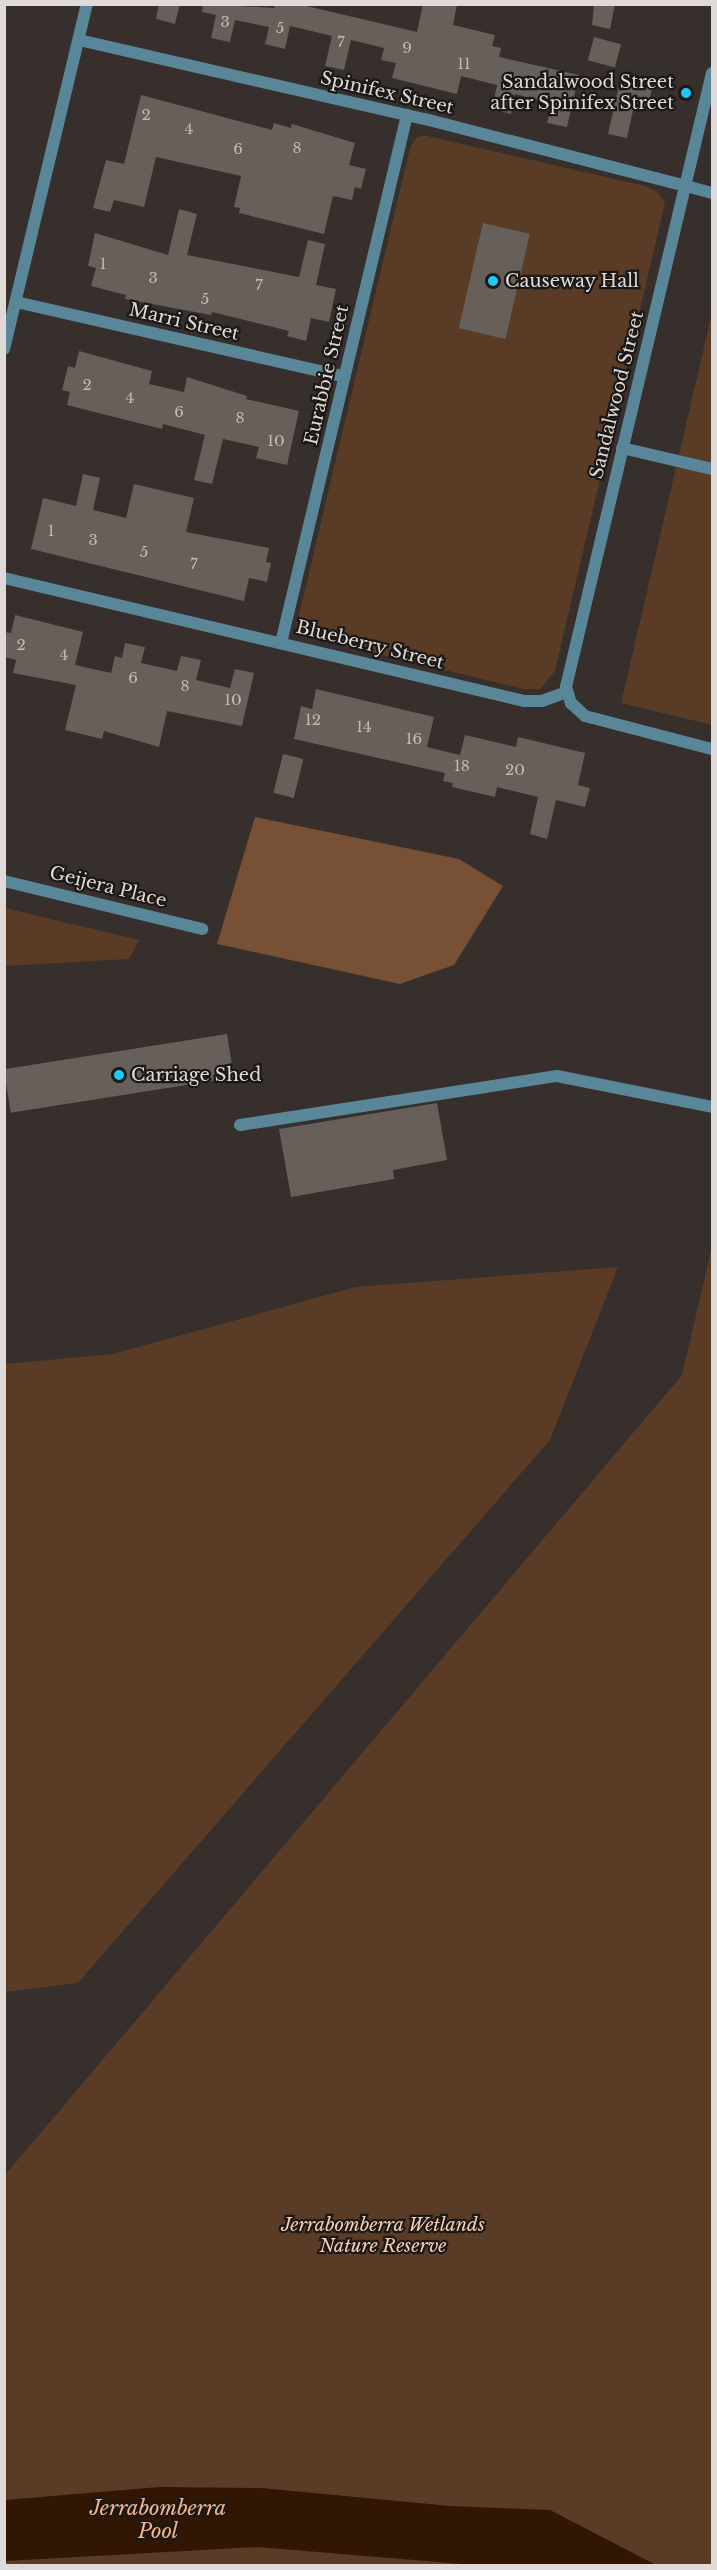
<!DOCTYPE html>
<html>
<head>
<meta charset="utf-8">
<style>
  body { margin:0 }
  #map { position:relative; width:717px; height:2570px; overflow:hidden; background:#362f2b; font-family:"Libre Baskerville",serif }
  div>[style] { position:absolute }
  .green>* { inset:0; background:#593b26 }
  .forest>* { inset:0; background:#785036 }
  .water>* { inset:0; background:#301603 }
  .building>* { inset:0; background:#675f5a; transform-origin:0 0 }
  .service>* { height:12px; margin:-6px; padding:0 6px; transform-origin:6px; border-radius:6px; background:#598799 }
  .minor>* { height:12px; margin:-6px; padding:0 6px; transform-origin:6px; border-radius:6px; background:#598799 }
  .dots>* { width:16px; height:16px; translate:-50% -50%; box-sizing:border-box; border:3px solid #1b1816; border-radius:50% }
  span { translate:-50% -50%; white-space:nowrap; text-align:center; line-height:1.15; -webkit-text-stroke:4.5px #1b1816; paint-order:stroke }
  .number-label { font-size:15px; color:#c1bbb8 }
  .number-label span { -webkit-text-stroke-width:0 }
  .poi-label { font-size:18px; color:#dfdad7 }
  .right { translate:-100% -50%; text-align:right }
  .left { translate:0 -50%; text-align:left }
  .street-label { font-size:18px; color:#dfdad7 }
  .park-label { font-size:18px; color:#f7ceb4; font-style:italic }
  .water-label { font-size:20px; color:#f5b387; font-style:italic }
  .frame { position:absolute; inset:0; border:6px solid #dfdad7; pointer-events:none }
</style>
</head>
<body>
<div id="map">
  <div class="green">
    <i style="clip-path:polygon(423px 135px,645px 186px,658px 192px,665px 203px,555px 671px,540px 689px,524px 689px,307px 637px,296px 627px,410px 148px,415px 139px)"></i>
    <i style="clip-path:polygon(712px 313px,712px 725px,621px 703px)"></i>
    <i style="clip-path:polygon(5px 908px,139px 940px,129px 959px,5px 966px)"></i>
    <i style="clip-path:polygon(712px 1246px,712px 2565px,5px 2566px,5px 2175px,682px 1375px)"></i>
    <i style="clip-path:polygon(618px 1267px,550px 1440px,78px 1983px,5px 1992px,5px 1364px,113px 1354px,355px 1287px)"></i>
  </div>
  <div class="forest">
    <i style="clip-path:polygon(255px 817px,459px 859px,503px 886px,454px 965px,400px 984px,217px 944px)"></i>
  </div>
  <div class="water">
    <i style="clip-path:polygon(159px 2487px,261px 2488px,450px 2506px,550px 2510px,656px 2565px,486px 2566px,258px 2547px,5px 2561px,5px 2500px)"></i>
  </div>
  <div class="building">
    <i style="clip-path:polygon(159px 4px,180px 4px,175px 24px,156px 19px)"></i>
    <i style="clip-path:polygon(203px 4px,274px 8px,275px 4px,298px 4px,417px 32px,423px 4px,457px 4px,453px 25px,495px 35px,492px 46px,501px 48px,499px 57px,579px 75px,567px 127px,547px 123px,551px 103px,515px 94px,511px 114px,492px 109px,497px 85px,461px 76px,457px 94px,392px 78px,396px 63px,381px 60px,384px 48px,351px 40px,344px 70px,325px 66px,332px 36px,290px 26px,285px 49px,265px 44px,269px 27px,235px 20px,230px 42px,211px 38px,216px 15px,202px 12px)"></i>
    <i style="clip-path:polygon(594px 4px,615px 4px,610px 29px,592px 25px)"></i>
    <i style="left:594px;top:37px;width:28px;height:24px;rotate:15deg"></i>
    <i style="clip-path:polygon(620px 81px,652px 89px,647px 109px,634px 106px,627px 138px,608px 134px)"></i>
    <i style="clip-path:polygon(141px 95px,272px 130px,274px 123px,291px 128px,292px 124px,355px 143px,349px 165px,366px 169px,361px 189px,355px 187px,352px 200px,333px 196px,324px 234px,239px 213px,240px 208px,234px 207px,241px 176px,156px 157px,144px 207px,114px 200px,110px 212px,93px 208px,106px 160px,124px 164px)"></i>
    <i style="clip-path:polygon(179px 209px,197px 214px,187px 255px,299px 277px,308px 240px,325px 244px,316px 285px,336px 289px,329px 322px,311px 318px,306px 341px,287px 336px,289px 331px,212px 312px,211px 315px,125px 299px,126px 295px,91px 286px,96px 268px,88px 266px,95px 233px,168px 255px)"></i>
    <i style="left:483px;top:223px;width:48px;height:108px;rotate:13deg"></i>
    <i style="clip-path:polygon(79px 351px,152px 371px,149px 384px,184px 392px,187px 377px,247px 396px,246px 399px,299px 411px,287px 465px,256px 458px,259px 447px,223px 439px,212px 484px,194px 480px,205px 435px,163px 424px,162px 429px,67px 405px,70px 392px,62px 390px,68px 366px,75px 368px)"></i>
    <i style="clip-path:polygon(83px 474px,100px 478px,93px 510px,126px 518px,134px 484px,194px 498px,186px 532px,269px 548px,266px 562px,271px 563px,267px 582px,249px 578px,244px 601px,31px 549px,43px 498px,76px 506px)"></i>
    <i style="clip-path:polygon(15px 615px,83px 632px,75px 665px,111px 673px,115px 656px,122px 658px,125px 643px,145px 647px,141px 663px,177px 671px,181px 656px,201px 660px,196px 680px,230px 688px,235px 669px,254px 673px,242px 726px,167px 711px,159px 747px,104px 731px,102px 739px,65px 730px,76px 685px,13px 673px,16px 660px,4px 657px,4px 632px,11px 633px)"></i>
    <i style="clip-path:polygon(316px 689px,434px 717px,427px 747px,460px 755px,465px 735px,516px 747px,518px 737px,585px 753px,578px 785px,590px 788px,585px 807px,556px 800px,547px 839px,530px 834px,538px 797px,497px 787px,495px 797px,452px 787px,453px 783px,443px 781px,445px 773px,294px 739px,301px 706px,312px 709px)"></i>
    <i style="left:283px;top:754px;width:21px;height:40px;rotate:14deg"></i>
    <i style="left:227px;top:1034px;width:44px;height:226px;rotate:81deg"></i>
    <i style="clip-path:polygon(437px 1103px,447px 1160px,393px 1170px,394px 1179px,291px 1197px,279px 1129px)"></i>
  </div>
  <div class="service">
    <i style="left:686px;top:186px;width:27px;rotate:15deg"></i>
    <i style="left:622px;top:448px;width:92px;rotate:13.1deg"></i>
    <i style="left:240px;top:1125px;width:321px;rotate:-8.8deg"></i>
    <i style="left:557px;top:1076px;width:158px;rotate:11.3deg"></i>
  </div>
  <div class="minor">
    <i style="left:79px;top:40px;width:355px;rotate:12.9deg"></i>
    <i style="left:425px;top:119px;width:269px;rotate:14.4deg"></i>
    <i style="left:712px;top:73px;width:631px;rotate:103.38deg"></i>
    <i style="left:566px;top:687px;width:17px;rotate:73deg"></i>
    <i style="left:571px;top:703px;width:19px;rotate:43deg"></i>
    <i style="left:585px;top:716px;width:131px;rotate:14.6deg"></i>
    <i style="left:16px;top:302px;width:337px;rotate:12.8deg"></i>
    <i style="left:4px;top:349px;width:355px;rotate:-76.5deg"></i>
    <i style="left:4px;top:578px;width:534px;rotate:13.31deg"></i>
    <i style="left:524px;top:701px;width:18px"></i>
    <i style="left:542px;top:701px;width:27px;rotate:-20deg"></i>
    <i style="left:281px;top:643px;width:543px;rotate:-76.58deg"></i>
    <i style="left:4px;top:881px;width:204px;rotate:13.6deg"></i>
  </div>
  <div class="dots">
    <i style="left:686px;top:93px;background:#19cafc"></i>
    <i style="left:493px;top:281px;background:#19cafc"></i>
    <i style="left:119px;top:1075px;background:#19cafc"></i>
  </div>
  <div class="number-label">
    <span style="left:225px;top:22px">3</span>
    <span style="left:280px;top:28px">5</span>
    <span style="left:341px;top:42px">7</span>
    <span style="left:407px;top:48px">9</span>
    <span style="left:464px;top:64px">11</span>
    <span style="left:146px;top:115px">2</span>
    <span style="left:189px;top:129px">4</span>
    <span style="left:297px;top:148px">8</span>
    <span style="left:238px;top:149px">6</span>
    <span style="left:103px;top:264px">1</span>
    <span style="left:153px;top:278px">3</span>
    <span style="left:259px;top:285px">7</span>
    <span style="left:205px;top:299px">5</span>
    <span style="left:87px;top:385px">2</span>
    <span style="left:130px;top:398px">4</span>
    <span style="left:179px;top:412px">6</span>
    <span style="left:240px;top:418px">8</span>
    <span style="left:276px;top:441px">10</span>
    <span style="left:51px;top:531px">1</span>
    <span style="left:93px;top:540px">3</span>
    <span style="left:144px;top:552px">5</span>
    <span style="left:194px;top:564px">7</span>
    <span style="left:21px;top:645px">2</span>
    <span style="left:64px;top:655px">4</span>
    <span style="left:133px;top:678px">6</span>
    <span style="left:185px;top:686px">8</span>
    <span style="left:233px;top:700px">10</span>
    <span style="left:313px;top:720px">12</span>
    <span style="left:364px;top:727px">14</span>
    <span style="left:414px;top:739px">16</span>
    <span style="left:462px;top:766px">18</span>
    <span style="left:515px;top:770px">20</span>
  </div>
  <div class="poi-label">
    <span class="right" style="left:674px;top:93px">Sandalwood Street<br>after Spinifex Street</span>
    <span class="left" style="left:505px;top:281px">Causeway Hall</span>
    <span class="left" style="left:131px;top:1075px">Carriage Shed</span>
  </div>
  <div class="street-label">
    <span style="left:387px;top:93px;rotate:13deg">Spinifex Street</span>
    <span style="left:184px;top:322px;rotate:13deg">Marri Street</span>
    <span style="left:327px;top:375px;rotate:-77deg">Eurabbie Street</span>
    <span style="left:617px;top:395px;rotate:-76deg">Sandalwood Street</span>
    <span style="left:370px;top:645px;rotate:14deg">Blueberry Street</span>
    <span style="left:108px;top:887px;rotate:14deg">Geijera Place</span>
  </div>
  <div class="park-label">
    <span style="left:383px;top:2236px">Jerrabomberra Wetlands<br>Nature Reserve</span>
  </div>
  <div class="water-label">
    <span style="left:158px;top:2520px">Jerrabomberra<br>Pool</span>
  </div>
  <div class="frame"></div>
</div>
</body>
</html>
